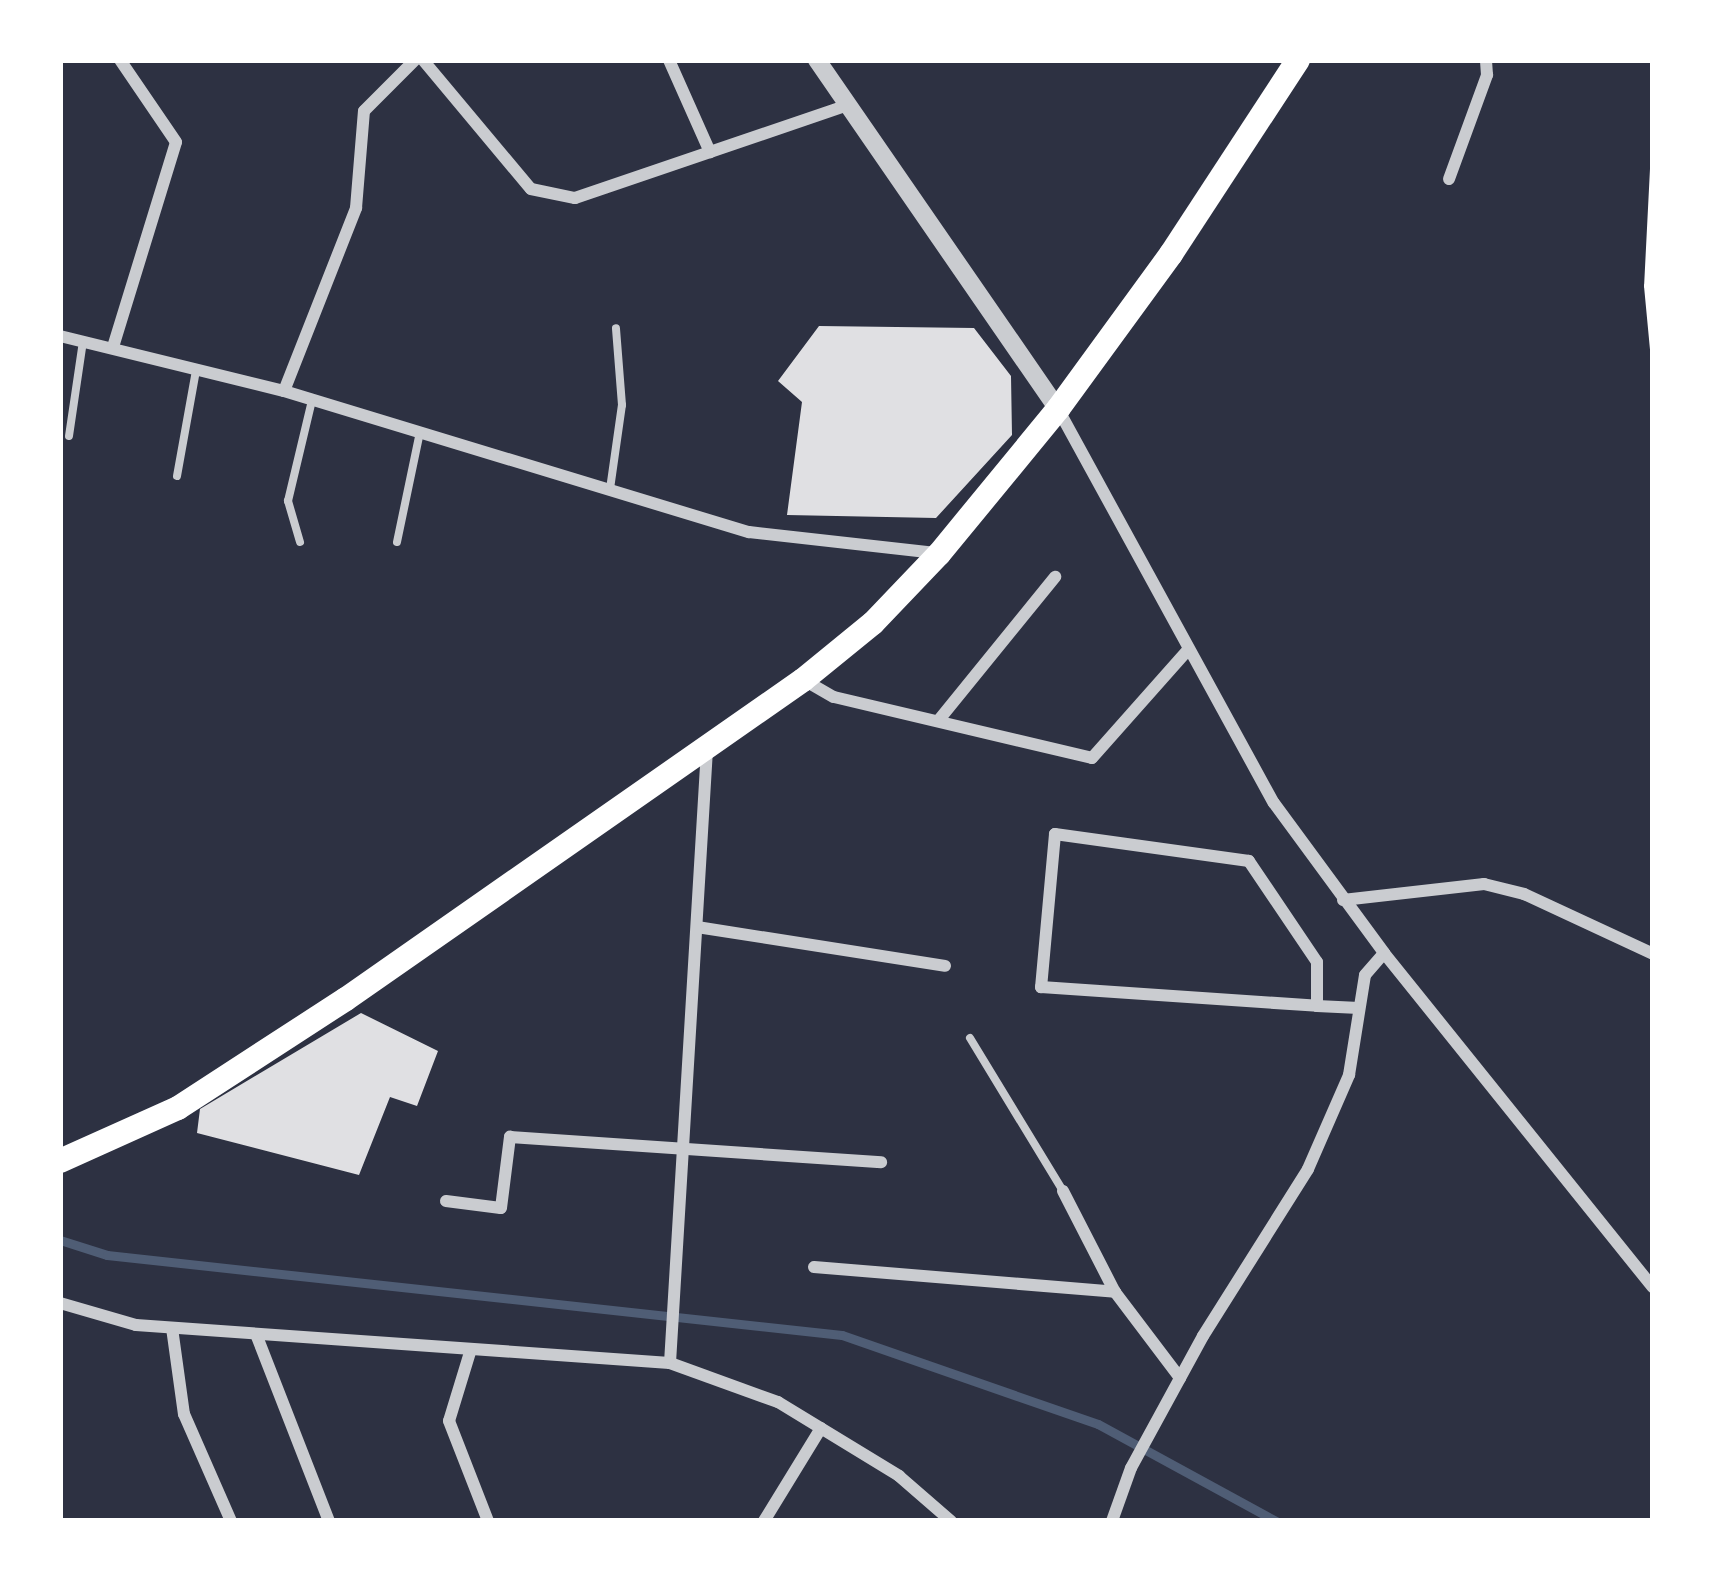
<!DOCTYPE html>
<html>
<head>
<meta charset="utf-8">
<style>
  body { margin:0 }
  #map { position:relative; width:1713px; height:1581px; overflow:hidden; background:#2d3142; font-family:Roboto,sans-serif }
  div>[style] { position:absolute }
  .stream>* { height:9px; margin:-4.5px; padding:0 4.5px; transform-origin:4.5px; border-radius:4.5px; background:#4f5d75 }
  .building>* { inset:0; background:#e0e0e3 }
  .path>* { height:6px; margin:-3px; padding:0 3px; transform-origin:3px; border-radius:3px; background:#fff }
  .service>* { height:8px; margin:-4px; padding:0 4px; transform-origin:4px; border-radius:4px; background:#caccd0 }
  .minor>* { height:12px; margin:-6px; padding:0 6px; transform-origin:6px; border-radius:6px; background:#caccd0 }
  .tertiary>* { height:18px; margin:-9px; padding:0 9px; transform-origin:9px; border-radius:9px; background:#caccd0 }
  .primary>* { height:24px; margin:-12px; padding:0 12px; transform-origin:12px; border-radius:12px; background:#fff }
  span { translate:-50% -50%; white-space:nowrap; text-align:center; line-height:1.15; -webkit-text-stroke:9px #fff; paint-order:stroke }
  .frame { position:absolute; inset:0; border:63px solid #fff; pointer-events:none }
</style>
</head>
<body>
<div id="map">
  <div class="stream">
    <i style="left:60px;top:1240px;width:49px;rotate:17.7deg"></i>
    <i style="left:107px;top:1255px;width:739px;rotate:6.21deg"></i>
    <i style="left:842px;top:1335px;width:271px;rotate:19.2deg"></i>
    <i style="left:1098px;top:1424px;width:203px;rotate:28.6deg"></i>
  </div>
  <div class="building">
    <i style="clip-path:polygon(819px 326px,974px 328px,1011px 376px,1012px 435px,936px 518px,787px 515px,802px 402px,778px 381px)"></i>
    <i style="clip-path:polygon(361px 1013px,438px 1051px,417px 1106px,390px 1097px,359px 1175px,197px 1133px,200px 1109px)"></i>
  </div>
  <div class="path">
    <i style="left:1653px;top:169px;width:117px;rotate:92.9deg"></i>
    <i style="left:1647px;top:286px;width:63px;rotate:84.6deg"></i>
  </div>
  <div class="service">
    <i style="left:69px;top:436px;width:96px;rotate:-81.6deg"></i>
    <i style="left:177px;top:476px;width:108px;rotate:-79.8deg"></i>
    <i style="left:610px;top:489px;width:85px;rotate:-81.9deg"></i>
    <i style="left:622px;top:405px;width:77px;rotate:-94.5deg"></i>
    <i style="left:300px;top:542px;width:43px;rotate:-106.3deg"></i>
    <i style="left:288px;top:501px;width:104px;rotate:-76.6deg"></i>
    <i style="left:397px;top:542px;width:112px;rotate:-78.2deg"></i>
    <i style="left:970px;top:1038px;width:179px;rotate:58.7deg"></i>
  </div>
  <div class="minor">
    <i style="left:423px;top:60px;width:168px;rotate:50.1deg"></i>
    <i style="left:531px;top:189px;width:45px;rotate:11.6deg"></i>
    <i style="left:575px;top:198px;width:288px;rotate:-18.8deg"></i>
    <i style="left:669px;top:60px;width:101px;rotate:66deg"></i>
    <i style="left:1449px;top:179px;width:111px;rotate:-69.9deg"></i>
    <i style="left:1487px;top:75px;width:15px;rotate:-94deg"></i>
    <i style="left:60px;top:336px;width:231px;rotate:13.8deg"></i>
    <i style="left:284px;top:391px;width:486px;rotate:16.9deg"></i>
    <i style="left:749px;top:532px;width:188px;rotate:6.4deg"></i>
    <i style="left:113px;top:347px;width:214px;rotate:-72.9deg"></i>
    <i style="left:176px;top:142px;width:99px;rotate:-124.3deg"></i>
    <i style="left:284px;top:391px;width:197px;rotate:-68.5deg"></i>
    <i style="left:356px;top:208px;width:97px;rotate:-85.3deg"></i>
    <i style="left:364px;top:111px;width:72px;rotate:-45deg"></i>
    <i style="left:1058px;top:409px;width:449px;rotate:61.3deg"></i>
    <i style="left:1274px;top:803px;width:186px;rotate:53.7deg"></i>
    <i style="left:1384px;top:953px;width:429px;rotate:51.2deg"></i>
    <i style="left:804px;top:680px;width:34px;rotate:30deg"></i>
    <i style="left:834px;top:697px;width:265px;rotate:13.3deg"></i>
    <i style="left:1092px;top:758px;width:144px;rotate:-48.4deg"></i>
    <i style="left:938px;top:721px;width:186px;rotate:-50.9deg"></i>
    <i style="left:1343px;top:900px;width:142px;rotate:-6.5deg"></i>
    <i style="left:1484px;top:884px;width:41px;rotate:14deg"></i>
    <i style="left:1524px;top:894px;width:142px;rotate:24.9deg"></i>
    <i style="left:697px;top:927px;width:251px;rotate:8.9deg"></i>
    <i style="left:1317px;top:1006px;width:44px;rotate:-90deg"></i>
    <i style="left:1317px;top:962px;width:122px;rotate:-124deg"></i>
    <i style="left:1249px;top:861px;width:196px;rotate:-172.1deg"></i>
    <i style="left:1055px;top:834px;width:154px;rotate:95.2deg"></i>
    <i style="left:1041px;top:987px;width:277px;rotate:3.9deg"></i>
    <i style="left:1317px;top:1006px;width:42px;rotate:2.7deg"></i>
    <i style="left:1063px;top:1191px;width:114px;rotate:62.8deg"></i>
    <i style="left:1115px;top:1292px;width:108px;rotate:52.9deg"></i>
    <i style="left:446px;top:1201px;width:55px;rotate:7.3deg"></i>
    <i style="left:501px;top:1208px;width:72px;rotate:-82.8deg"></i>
    <i style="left:510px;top:1137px;width:372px;rotate:3.9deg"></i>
    <i style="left:814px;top:1267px;width:302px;rotate:4.7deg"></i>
    <i style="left:60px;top:1303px;width:79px;rotate:16.1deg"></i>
    <i style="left:136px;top:1325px;width:535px;rotate:4.07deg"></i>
    <i style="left:670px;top:1363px;width:115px;rotate:19.9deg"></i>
    <i style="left:778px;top:1402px;width:142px;rotate:31.4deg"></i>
    <i style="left:899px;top:1476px;width:69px;rotate:40.9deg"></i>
    <i style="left:172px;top:1328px;width:87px;rotate:82.1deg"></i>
    <i style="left:184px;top:1414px;width:117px;rotate:66.3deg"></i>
    <i style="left:256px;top:1334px;width:201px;rotate:68.7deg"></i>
    <i style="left:471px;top:1349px;width:75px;rotate:107deg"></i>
    <i style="left:449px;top:1421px;width:107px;rotate:68.7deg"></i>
    <i style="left:670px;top:1363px;width:615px;rotate:-86.55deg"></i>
    <i style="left:764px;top:1521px;width:109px;rotate:-58.5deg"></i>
    <i style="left:1112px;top:1521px;width:56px;rotate:-70.3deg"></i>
    <i style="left:1131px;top:1468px;width:150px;rotate:-61.4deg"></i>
    <i style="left:1203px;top:1336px;width:197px;rotate:-57.8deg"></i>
    <i style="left:1308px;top:1169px;width:103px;rotate:-66.4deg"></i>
    <i style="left:1349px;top:1075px;width:101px;rotate:-80.9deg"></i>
    <i style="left:1365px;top:975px;width:29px;rotate:-49deg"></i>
  </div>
  <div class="tertiary">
    <i style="left:817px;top:60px;width:424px;rotate:55.4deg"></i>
  </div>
  <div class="primary">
    <i style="left:60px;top:1161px;width:129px;rotate:-24.2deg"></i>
    <i style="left:178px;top:1108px;width:200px;rotate:-33deg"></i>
    <i style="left:346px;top:999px;width:557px;rotate:-34.92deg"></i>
    <i style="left:803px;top:680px;width:90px;rotate:-39.2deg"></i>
    <i style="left:873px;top:623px;width:95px;rotate:-46.3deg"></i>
    <i style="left:939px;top:554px;width:188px;rotate:-50.6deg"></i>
    <i style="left:1058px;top:409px;width:192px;rotate:-53.9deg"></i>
    <i style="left:1171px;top:254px;width:232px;rotate:-56.8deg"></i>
  </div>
  <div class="frame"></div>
</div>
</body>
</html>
